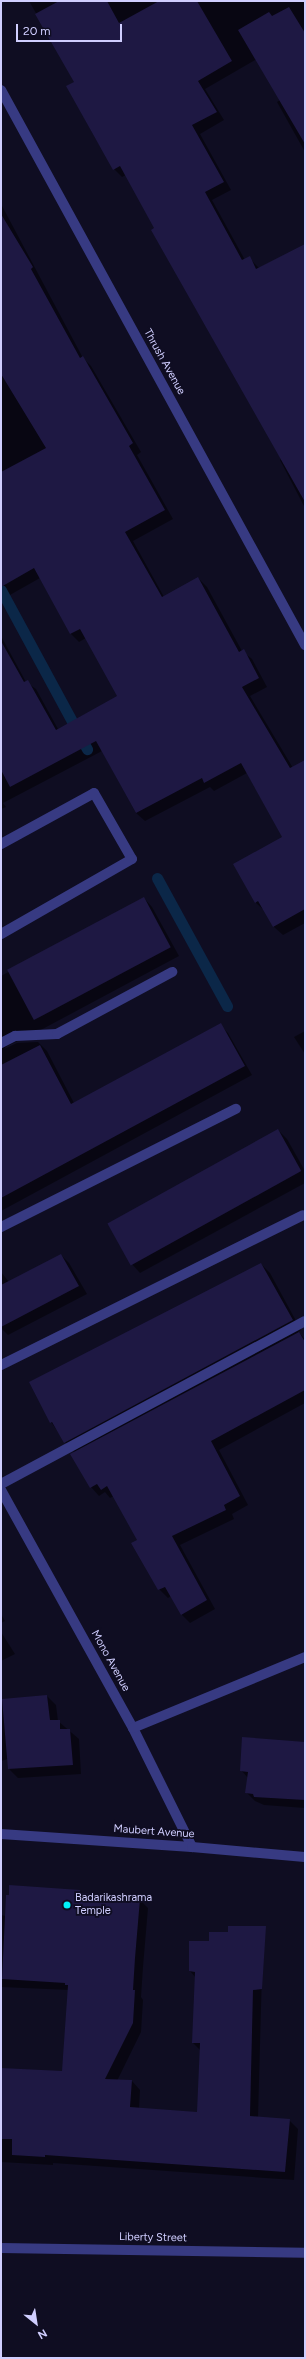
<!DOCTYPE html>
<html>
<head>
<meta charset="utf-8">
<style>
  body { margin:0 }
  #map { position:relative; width:306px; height:2359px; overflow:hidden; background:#0f0d22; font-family:Figtree,sans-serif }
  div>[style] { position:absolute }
  .shadow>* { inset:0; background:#0007 }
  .stream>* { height:11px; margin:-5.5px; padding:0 5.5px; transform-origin:5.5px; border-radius:5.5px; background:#0b2748 }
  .building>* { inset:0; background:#1e1843; transform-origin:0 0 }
  .minor>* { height:10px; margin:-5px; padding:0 5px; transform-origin:5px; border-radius:5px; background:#373a82 }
  .dots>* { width:11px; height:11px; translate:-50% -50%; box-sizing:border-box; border:2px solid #0f0d22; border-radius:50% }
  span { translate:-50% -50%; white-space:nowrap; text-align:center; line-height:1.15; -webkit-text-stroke:3.5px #0f0d22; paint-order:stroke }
  .street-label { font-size:11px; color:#d0ceff }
  .poi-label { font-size:11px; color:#d0ceff }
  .left { translate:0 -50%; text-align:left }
  .frame { position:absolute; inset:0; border:2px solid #d0ceff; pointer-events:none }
  .north { position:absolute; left:16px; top:2303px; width:40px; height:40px; -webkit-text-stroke:3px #0f0d22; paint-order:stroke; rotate:150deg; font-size:11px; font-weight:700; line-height:16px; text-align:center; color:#d0ceff }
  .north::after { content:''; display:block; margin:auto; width:14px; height:18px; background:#d0ceff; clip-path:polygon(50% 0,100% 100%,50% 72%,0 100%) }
  .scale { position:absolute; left:16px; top:24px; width:106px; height:18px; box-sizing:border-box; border:2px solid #d0ceff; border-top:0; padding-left:5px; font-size:12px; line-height:14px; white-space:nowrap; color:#d0ceff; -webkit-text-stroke:3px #0f0d22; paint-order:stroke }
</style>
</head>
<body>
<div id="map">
  <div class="shadow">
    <i style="clip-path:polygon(29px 1px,157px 1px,158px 3px,161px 1px,305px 1px,305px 152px,277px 102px,280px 100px,257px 59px,205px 89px,224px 120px,200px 134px,231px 190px,212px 200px,245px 260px,249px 258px,259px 268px,305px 245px,305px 508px,280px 460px,281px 459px,126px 175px,122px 177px,114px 169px,94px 136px,68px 87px,76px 83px)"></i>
    <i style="clip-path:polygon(1px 204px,83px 358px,91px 366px,141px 452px,137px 455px,173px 519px,133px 541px,164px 597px,198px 578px,207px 587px,242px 651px,252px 659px,267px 687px,250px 696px,293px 768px,305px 761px,305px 923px,283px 935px,274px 927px,265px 911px,256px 903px,235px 864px,283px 838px,247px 773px,214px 791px,210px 787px,145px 821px,136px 813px,102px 751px,3px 803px,6px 807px,1px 809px,1px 636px,26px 682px,36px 689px,58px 729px,119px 696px,86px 638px,79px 642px,71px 634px,40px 578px,1px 600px)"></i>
    <i style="clip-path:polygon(144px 898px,152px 907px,179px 956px,37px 1032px,7px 1046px,4px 1049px,17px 1043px,38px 1042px,47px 1051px,74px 1103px,220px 1025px,228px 1033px,252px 1075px,1px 1211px,1px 976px)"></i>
    <i style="clip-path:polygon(305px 1031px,305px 1054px,294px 1037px)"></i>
    <i style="clip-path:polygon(278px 1130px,287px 1139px,305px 1171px,305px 1183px,140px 1273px,131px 1263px)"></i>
    <i style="clip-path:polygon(61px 1255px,69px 1263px,87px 1294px,8px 1335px,1px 1328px,1px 1272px,9px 1282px)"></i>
    <i style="clip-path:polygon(261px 1264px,270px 1273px,301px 1330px,298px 1332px,305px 1339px,305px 1403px,219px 1450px,248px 1505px,232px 1514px,234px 1519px,180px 1545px,215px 1609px,190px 1623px,182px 1615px,171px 1596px,168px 1598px,159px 1589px,138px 1540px,114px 1496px,110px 1498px,105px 1492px,99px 1496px,91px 1487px,75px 1453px,65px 1442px,51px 1422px)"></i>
    <i style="clip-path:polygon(1px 1614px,5px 1621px,1px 1623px)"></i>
    <i style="clip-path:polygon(1px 1632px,15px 1654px,1px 1661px)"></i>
    <i style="clip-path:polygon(47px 1696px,56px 1705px,58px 1721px,79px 1739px,81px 1774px,18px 1778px,9px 1769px,8px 1759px,1px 1761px,1px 1700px)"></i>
    <i style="clip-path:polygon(305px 1743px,305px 1808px,264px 1805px,255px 1801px,246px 1792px,248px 1778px,241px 1770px)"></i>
    <i style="clip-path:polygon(80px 1891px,83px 1894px,140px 1900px,148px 1908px,143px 1967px,141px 1997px,143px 2000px,141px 2032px,117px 2081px,132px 2081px,140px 2090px,139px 2109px,198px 2113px,201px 2051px,193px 2043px,196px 1978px,190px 1971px,210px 1943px,263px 1936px,258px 2118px,289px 2120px,298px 2129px,294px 2180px,53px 2163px,53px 2165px,1px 2162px,1px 2069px,63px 2072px,69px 1990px,1px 1987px,1px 1915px,6px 1916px)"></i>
  </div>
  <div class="stream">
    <i style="left:1px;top:590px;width:181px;rotate:61.6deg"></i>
    <i style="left:157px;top:878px;width:146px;rotate:61.3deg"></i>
  </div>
  <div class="building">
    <i style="clip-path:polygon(59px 1px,107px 1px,119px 23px,159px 1px,197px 1px,232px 61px,198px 81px,217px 112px,192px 125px,224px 182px,205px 192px,242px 260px,250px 256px,256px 269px,305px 244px,305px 502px,151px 230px,154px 228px,120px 166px,113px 170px,66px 86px,74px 82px,35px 14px)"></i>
    <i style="clip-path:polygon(289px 7px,305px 33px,305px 144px,238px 30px,269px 12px,272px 16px)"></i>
    <i style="clip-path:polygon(1px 214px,33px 267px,31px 269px,80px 358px,83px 356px,133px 443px,129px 446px,165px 510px,125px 532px,162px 597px,198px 577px,239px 652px,244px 649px,259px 678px,242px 687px,290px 768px,305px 760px,305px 909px,273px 927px,258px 901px,255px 903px,233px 864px,282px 837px,241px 763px,204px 783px,202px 778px,136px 813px,96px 741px,10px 787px,1px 770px,1px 641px,24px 682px,28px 680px,56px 730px,117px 696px,80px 629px,70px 634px,34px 568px,1px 587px,1px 472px,46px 448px,1px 374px)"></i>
    <i style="left:144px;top:897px;width:57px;height:155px;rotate:62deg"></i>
    <i style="clip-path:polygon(221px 1023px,245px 1066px,1px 1198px,1px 1065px,40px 1045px,71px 1104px)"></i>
    <i style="left:278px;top:1129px;width:48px;height:195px;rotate:61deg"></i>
    <i style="clip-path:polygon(61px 1254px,79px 1286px,1px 1327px,1px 1285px)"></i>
    <i style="clip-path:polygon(261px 1263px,293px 1320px,64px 1443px,52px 1422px,50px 1423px,29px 1382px)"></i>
    <i style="clip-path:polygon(299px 1332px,305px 1342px,305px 1390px,211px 1441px,240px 1496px,224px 1505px,226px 1510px,172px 1536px,207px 1600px,181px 1615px,165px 1587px,158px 1590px,131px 1543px,137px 1540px,107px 1486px,101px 1490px,97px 1484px,90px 1488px,70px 1454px)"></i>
    <i style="clip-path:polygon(47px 1695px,50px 1720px,60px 1720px,60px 1729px,70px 1729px,73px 1765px,8px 1769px,2px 1699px)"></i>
    <i style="clip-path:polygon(242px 1737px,305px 1742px,305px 1800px,254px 1797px,253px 1794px,245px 1793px,248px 1772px,240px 1771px)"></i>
    <i style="clip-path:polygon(9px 1885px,80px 1890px,80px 1893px,140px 1899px,135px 1958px,133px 1990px,135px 1990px,133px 2023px,105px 2079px,132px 2080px,130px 2107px,197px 2112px,200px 2043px,192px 2043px,195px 1972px,189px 1971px,189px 1941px,209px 1941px,209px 1932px,228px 1932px,228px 1926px,266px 1926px,262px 1989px,253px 1990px,250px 2116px,290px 2119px,285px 2172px,45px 2155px,45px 2157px,12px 2155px,12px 2139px,1px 2139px,1px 2068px,62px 2071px,68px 1985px,65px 1985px,65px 1983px,2px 1979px,6px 1895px,9px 1895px)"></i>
  </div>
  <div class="minor">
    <i style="left:1px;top:90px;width:633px;rotate:61.29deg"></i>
    <i style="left:1px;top:844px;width:106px;rotate:-28.7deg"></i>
    <i style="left:94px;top:793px;width:76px;rotate:60.1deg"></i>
    <i style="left:132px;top:859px;width:151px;rotate:150.2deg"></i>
    <i style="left:1px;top:1043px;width:16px;rotate:-27deg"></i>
    <i style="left:15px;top:1036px;width:42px;rotate:-2.7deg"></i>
    <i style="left:57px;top:1034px;width:131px;rotate:-28.3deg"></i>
    <i style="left:1px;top:1227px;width:263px;rotate:-26.7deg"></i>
    <i style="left:1px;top:1365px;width:337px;rotate:-26.4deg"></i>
    <i style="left:1px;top:1484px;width:345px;rotate:-28.2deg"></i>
    <i style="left:1px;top:1490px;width:272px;rotate:61deg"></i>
    <i style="left:133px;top:1728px;width:133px;rotate:63.6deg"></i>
    <i style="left:133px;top:1728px;width:186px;rotate:-22.4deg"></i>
    <i style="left:1px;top:1834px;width:191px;rotate:3.9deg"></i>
    <i style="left:192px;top:1847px;width:113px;rotate:5.1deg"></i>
    <i style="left:1px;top:2248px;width:304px;rotate:0.9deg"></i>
  </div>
  <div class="dots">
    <i style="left:67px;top:1905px;background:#00f3f9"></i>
  </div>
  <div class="street-label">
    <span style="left:164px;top:362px;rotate:61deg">Thrush Avenue</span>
    <span style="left:110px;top:1661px;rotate:61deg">Mono Avenue</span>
    <span style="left:154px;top:1832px;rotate:4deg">Maubert Avenue</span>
    <span style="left:153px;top:2238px;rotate:1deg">Liberty Street</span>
  </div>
  <div class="poi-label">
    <span class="left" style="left:75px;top:1905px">Badarikashrama<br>Temple</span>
  </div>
  <div class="frame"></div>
  <div class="north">N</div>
  <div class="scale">20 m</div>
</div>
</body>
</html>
